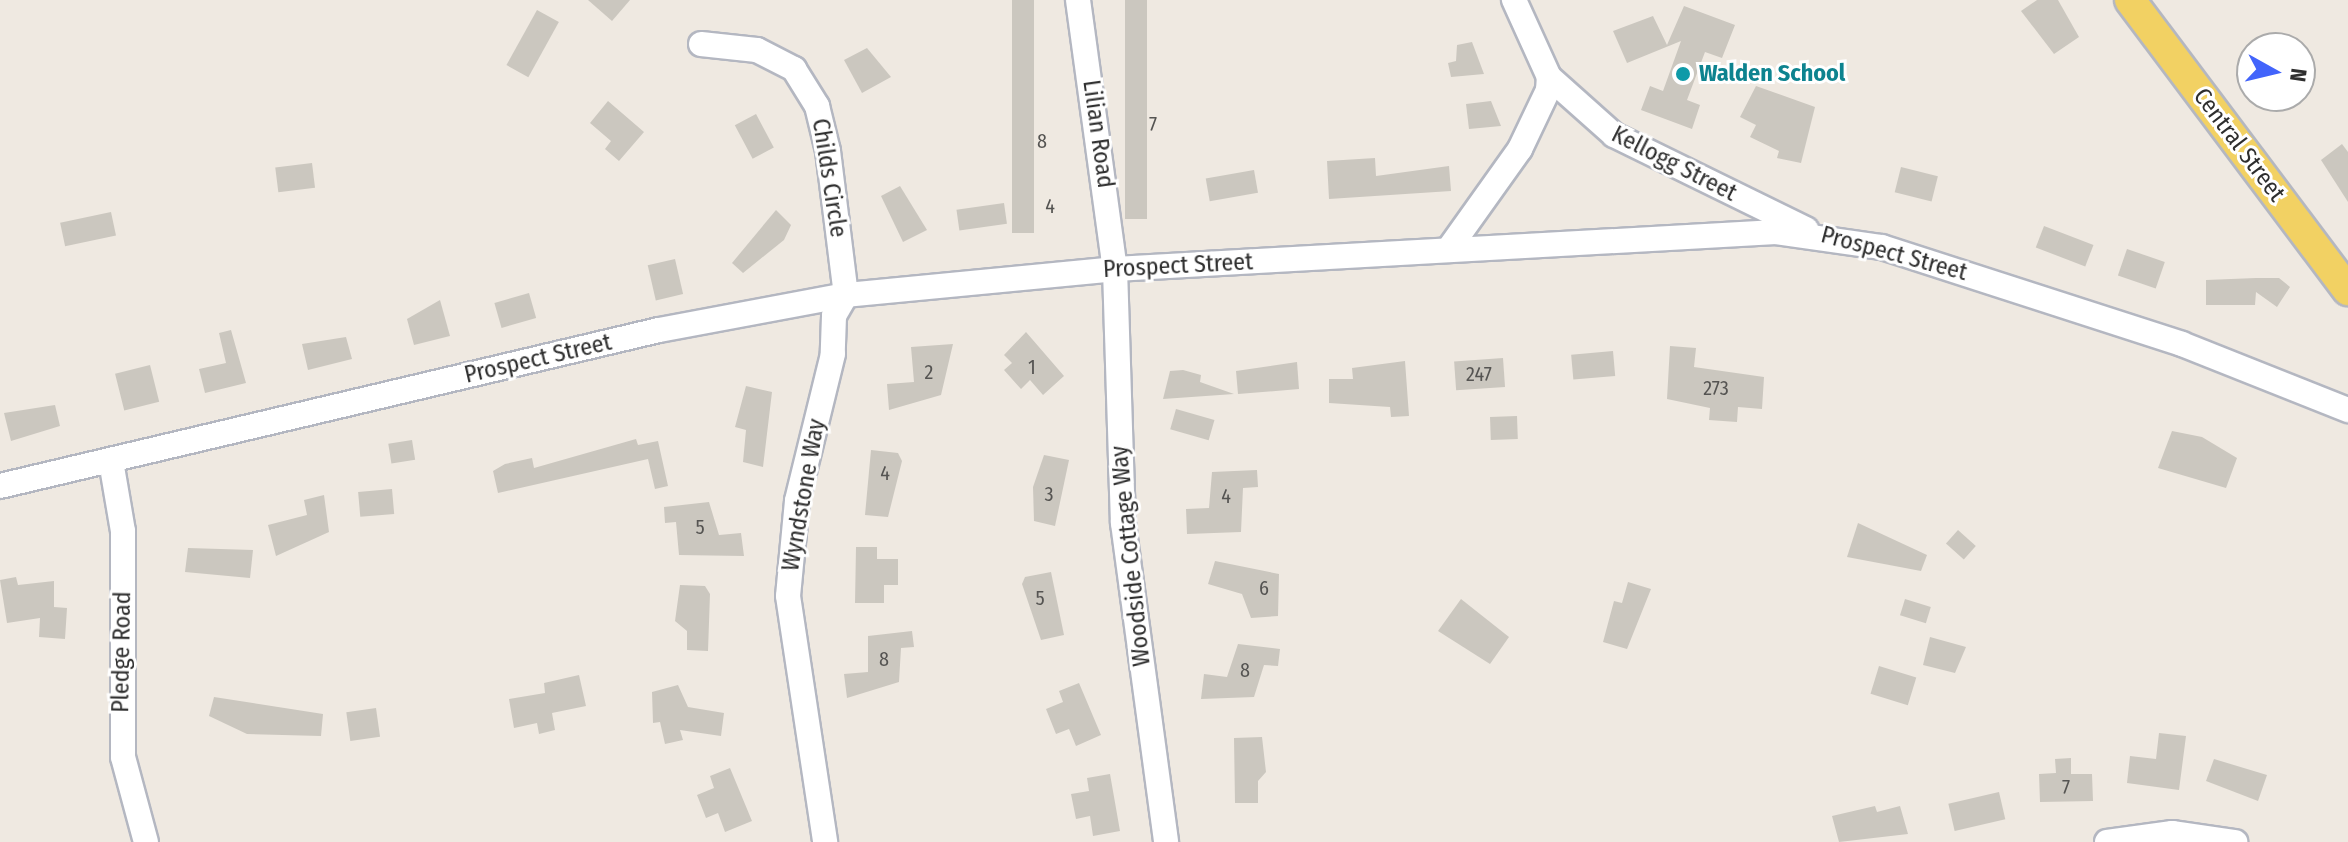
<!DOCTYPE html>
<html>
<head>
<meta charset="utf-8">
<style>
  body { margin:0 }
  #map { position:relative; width:2348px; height:842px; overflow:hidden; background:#efe9e1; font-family:"Fira Sans Condensed",sans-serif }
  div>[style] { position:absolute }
  .building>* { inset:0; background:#cbc7bf; transform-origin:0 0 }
  .roads { filter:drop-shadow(2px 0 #b4b7c1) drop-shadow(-2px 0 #b4b7c1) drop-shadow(0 2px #b4b7c1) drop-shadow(0 -2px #b4b7c1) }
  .minor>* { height:24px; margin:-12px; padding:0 12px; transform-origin:12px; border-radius:12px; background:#fff }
  .major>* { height:30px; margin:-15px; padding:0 15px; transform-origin:15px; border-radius:15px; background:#f2d163 }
  .dots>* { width:22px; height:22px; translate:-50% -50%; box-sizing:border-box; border:4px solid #fff; border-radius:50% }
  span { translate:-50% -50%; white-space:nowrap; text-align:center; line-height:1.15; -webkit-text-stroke:6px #fff; paint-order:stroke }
  .number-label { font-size:20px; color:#555452 }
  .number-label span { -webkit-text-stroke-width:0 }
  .culture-label { font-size:24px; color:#0d838f; font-weight:700 }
  .left { translate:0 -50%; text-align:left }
  .street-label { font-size:24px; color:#2e2e2e }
  .north { position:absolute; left:2236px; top:32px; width:80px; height:80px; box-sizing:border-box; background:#fff; border:2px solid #ababab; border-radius:50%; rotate:98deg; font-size:22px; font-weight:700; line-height:32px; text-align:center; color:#2e2e2e }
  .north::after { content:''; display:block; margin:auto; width:28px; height:36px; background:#4264fb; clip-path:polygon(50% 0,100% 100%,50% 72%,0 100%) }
</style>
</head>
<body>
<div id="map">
  <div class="building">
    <i style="clip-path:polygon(588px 0,630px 0,612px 21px)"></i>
    <i style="left:1012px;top:0;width:22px;height:233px"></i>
    <i style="left:1125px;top:0;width:22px;height:219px"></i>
    <i style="clip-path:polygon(2037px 0,2058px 0,2079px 37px,2054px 54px,2021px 11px)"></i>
    <i style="clip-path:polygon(1684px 6px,1735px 25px,1722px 58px,1705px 52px,1687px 100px,1700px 105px,1692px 129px,1641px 110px,1650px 86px,1663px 91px,1681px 41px,1627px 63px,1613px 31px,1653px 16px,1667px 45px)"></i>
    <i style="left:537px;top:10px;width:25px;height:63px;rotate:29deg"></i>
    <i style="clip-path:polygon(1472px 42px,1484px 74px,1451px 77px,1448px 63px,1456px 61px,1457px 45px)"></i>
    <i style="clip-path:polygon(867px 48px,891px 77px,862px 93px,844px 60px)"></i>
    <i style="clip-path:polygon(1756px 86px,1815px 107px,1801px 163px,1777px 158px,1779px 151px,1750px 137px,1756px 125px,1740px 117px)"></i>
    <i style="clip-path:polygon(608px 101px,644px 132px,619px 161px,605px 149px,611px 141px,590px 123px)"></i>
    <i style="clip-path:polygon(1491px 101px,1501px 126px,1469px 129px,1466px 104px)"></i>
    <i style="left:756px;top:114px;width:38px;height:24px;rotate:62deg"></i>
    <i style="clip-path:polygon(2342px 144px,2348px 152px,2348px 202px,2321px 160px)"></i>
    <i style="clip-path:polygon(1375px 158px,1376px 176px,1449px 166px,1451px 191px,1329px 199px,1327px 161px)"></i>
    <i style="left:312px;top:163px;width:25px;height:37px;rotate:83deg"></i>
    <i style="left:1901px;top:167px;width:38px;height:26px;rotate:14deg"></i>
    <i style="left:1254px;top:170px;width:23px;height:49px;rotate:80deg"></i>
    <i style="clip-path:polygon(900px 186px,927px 230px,903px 242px,881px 196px)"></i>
    <i style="left:1004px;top:203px;width:21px;height:48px;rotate:82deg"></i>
    <i style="clip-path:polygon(776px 210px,791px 225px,784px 240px,743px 273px,732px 263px)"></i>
    <i style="left:111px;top:212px;width:24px;height:52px;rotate:78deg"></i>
    <i style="left:2044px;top:226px;width:53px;height:23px;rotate:21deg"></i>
    <i style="left:2127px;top:249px;width:40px;height:28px;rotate:19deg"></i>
    <i style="left:675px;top:259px;width:36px;height:28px;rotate:77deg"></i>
    <i style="clip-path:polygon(2256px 278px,2279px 278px,2290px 287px,2277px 307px,2256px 292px,2255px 305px,2206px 305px,2206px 280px)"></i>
    <i style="left:529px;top:293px;width:26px;height:36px;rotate:74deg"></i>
    <i style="clip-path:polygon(440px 300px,450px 336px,414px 345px,407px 319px)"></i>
    <i style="clip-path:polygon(231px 330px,246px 383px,205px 393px,199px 369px,226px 363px,219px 333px)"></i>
    <i style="clip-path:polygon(1026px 332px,1064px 376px,1043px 395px,1030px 380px,1021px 389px,1004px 370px,1012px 363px,1004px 355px)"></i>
    <i style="clip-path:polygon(346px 337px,352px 359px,308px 370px,302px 344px)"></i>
    <i style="clip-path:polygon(953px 344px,941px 395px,889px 410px,887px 384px,914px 382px,911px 347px)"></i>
    <i style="clip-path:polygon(1670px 346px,1696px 348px,1694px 367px,1764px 377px,1762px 409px,1738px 407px,1737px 422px,1709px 420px,1710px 408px,1667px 399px)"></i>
    <i style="left:1613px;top:351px;width:25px;height:42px;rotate:85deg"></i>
    <i style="left:1503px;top:358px;width:29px;height:49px;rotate:86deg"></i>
    <i style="clip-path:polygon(1405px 361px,1409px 416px,1391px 417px,1390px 407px,1329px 403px,1329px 379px,1353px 379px,1352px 368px)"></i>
    <i style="clip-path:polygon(1297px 362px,1299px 389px,1238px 394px,1236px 371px)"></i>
    <i style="left:150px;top:365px;width:38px;height:36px;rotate:76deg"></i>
    <i style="clip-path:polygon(1183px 370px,1201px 375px,1200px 382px,1234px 394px,1163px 399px,1170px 371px)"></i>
    <i style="clip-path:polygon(746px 386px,772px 392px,763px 467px,743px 462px,746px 430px,735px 427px)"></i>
    <i style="clip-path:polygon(55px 405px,60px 426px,11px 441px,4px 413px)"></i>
    <i style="left:1176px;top:409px;width:40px;height:21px;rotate:16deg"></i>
    <i style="left:1517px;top:416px;width:23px;height:27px;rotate:88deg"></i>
    <i style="clip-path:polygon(2172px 431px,2202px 437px,2237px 458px,2226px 488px,2158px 468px)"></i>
    <i style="clip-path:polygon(636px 439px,638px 445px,658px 441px,668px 486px,655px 489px,648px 459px,498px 493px,493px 471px,505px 464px,532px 458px,534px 468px)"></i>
    <i style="left:412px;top:440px;width:20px;height:24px;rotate:81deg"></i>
    <i style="clip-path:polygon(871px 450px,898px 453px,902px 461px,888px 517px,865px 515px)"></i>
    <i style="clip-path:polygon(1044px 455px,1069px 460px,1055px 526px,1034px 521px,1033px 487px)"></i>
    <i style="clip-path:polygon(1257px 470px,1258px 487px,1243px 488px,1241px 532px,1187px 534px,1186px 509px,1209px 508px,1212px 472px)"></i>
    <i style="left:392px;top:489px;width:25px;height:34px;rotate:85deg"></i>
    <i style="clip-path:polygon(324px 495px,329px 532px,276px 556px,268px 525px,307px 515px,304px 500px)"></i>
    <i style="clip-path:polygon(709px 502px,719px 535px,741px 533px,744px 556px,679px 555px,676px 522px,665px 523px,664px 507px)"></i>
    <i style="clip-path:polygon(1858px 523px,1927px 555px,1921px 571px,1847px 557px)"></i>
    <i style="left:1958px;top:530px;width:24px;height:18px;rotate:42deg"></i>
    <i style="clip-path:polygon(856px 547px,877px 547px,877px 559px,898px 559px,898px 585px,884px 585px,884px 603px,855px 603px)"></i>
    <i style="clip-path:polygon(188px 548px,253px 550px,250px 578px,185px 572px)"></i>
    <i style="clip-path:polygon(1215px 561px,1279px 574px,1278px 616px,1251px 618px,1242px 594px,1208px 584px)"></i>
    <i style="clip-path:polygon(1051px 572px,1064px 635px,1041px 640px,1022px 584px,1025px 577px)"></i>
    <i style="clip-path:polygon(16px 577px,18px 585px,54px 581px,54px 607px,67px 608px,65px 639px,39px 637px,40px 618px,7px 623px,0 580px)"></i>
    <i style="clip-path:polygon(1628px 582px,1651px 589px,1627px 649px,1603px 642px,1614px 601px,1622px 603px)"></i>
    <i style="clip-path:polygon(680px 585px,705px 586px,710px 594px,708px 651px,687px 650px,687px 631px,675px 621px)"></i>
    <i style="clip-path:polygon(1461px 599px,1509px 637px,1490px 664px,1438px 631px)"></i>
    <i style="left:1905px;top:599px;width:27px;height:17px;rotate:17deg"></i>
    <i style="clip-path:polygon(912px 631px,914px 647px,901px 648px,899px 682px,847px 698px,844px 674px,868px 672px,868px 636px)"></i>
    <i style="clip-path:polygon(1930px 637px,1966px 647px,1955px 673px,1923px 665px)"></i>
    <i style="clip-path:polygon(1238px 644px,1280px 649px,1278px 666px,1264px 665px,1254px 697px,1201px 699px,1204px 674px,1227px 677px)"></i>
    <i style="left:1879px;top:666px;width:39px;height:29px;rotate:17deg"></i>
    <i style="clip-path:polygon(579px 675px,586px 706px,552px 713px,555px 730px,539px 734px,537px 723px,514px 728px,509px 699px,545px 693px,544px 683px)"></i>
    <i style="clip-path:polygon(1079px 683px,1101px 735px,1076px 746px,1069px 729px,1056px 734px,1046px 709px,1063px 702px,1059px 691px)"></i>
    <i style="clip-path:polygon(678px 685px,688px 707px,724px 713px,721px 736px,680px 730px,683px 740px,665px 744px,660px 722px,653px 723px,652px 692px)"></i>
    <i style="clip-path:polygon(214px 697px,323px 714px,321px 736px,247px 734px,209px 716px)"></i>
    <i style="left:376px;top:708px;width:29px;height:30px;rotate:82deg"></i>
    <i style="clip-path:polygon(2159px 733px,2186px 736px,2179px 790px,2127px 783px,2130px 756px,2156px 759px)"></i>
    <i style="clip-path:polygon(1262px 737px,1266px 772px,1258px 781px,1258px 803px,1235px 803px,1234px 738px)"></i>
    <i style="clip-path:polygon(2071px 758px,2071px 774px,2092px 774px,2093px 801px,2040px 802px,2039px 774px,2056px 773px,2055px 759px)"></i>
    <i style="clip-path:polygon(2214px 759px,2267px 775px,2258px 801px,2206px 781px)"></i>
    <i style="clip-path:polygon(730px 768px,752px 821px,725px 832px,718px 813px,706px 818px,697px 795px,714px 788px,710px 776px)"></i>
    <i style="clip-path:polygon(1110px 774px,1120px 831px,1093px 836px,1090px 816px,1076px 819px,1071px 794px,1089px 791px,1087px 778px)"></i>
    <i style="left:1999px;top:792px;width:28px;height:52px;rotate:77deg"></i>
    <i style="clip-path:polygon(1875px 806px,1877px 812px,1900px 806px,1908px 834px,1839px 842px,1832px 816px)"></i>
  </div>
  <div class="roads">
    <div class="minor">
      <i style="left:1078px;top:0;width:272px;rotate:82.2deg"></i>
      <i style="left:1115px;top:269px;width:254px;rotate:88.2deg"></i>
      <i style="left:1123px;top:523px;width:322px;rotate:82.3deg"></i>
      <i style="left:701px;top:44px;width:56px;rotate:6.1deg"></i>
      <i style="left:757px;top:50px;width:42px;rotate:27.2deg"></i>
      <i style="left:794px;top:69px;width:44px;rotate:58.1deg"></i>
      <i style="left:817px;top:106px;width:46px;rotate:76.3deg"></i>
      <i style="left:828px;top:151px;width:145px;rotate:82.9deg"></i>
      <i style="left:846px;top:295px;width:24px;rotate:120deg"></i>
      <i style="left:834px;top:316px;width:38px;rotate:92deg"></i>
      <i style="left:833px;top:354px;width:151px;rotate:103.8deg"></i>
      <i style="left:797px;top:501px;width:95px;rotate:95.4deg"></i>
      <i style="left:788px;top:596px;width:249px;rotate:81.4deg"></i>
      <i style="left:1549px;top:77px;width:87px;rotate:41.7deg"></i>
      <i style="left:1614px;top:135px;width:214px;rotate:26.1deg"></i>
      <i style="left:1448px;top:250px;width:124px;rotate:-54.5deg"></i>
      <i style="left:1520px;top:149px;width:65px;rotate:-64.6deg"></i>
      <i style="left:1548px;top:90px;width:13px;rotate:-86deg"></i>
      <i style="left:1549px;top:77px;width:85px;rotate:-114.4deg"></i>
      <i style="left:111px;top:461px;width:71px;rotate:80.3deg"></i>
      <i style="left:123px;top:531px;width:226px;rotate:90deg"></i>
      <i style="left:123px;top:757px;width:88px;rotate:74.9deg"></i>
      <i style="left:0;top:486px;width:677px;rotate:-13.32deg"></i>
      <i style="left:659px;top:330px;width:190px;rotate:-10.6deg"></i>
      <i style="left:846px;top:295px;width:270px;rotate:-5.5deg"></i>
      <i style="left:1115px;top:269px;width:662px;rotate:-3.2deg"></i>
      <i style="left:1776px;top:232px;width:107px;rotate:8.1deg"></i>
      <i style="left:1882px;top:247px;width:315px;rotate:17.9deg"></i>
      <i style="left:2182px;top:344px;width:179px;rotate:21.7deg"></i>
      <i style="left:2107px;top:842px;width:66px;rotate:-7.9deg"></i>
      <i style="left:2172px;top:833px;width:64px;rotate:8.1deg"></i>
    </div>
    <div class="major">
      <i style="left:2130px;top:0;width:363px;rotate:53.1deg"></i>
    </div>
  </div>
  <div class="dots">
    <i style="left:1683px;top:74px;background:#0f9aa8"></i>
  </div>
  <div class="number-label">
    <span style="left:1153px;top:124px">7</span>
    <span style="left:1042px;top:141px">8</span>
    <span style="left:1050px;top:206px">4</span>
    <span style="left:1032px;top:367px">1</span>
    <span style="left:929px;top:372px">2</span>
    <span style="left:1479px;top:374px">247</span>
    <span style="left:1716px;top:388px">273</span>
    <span style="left:885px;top:473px">4</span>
    <span style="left:1049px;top:494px">3</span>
    <span style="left:1226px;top:496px">4</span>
    <span style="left:700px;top:527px">5</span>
    <span style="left:1264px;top:588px">6</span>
    <span style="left:1040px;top:598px">5</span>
    <span style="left:884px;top:659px">8</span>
    <span style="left:1245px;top:670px">8</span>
    <span style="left:2066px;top:787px">7</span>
  </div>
  <div class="culture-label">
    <span class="left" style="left:1699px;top:74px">Walden School</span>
  </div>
  <div class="street-label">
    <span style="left:1098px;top:134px;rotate:82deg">Lilian Road</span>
    <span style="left:2239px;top:145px;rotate:53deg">Central Street</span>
    <span style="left:1674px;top:164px;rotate:27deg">Kellogg Street</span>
    <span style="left:829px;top:178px;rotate:81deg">Childs Circle</span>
    <span style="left:1894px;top:254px;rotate:15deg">Prospect Street</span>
    <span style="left:1178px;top:266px;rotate:-3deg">Prospect Street</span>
    <span style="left:538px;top:359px;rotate:-13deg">Prospect Street</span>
    <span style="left:804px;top:495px;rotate:-80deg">Wyndstone Way</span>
    <span style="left:1131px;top:556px;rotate:-96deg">Woodside Cottage Way</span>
    <span style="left:122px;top:652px;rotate:-89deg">Pledge Road</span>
  </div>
  <div class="north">N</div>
</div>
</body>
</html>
